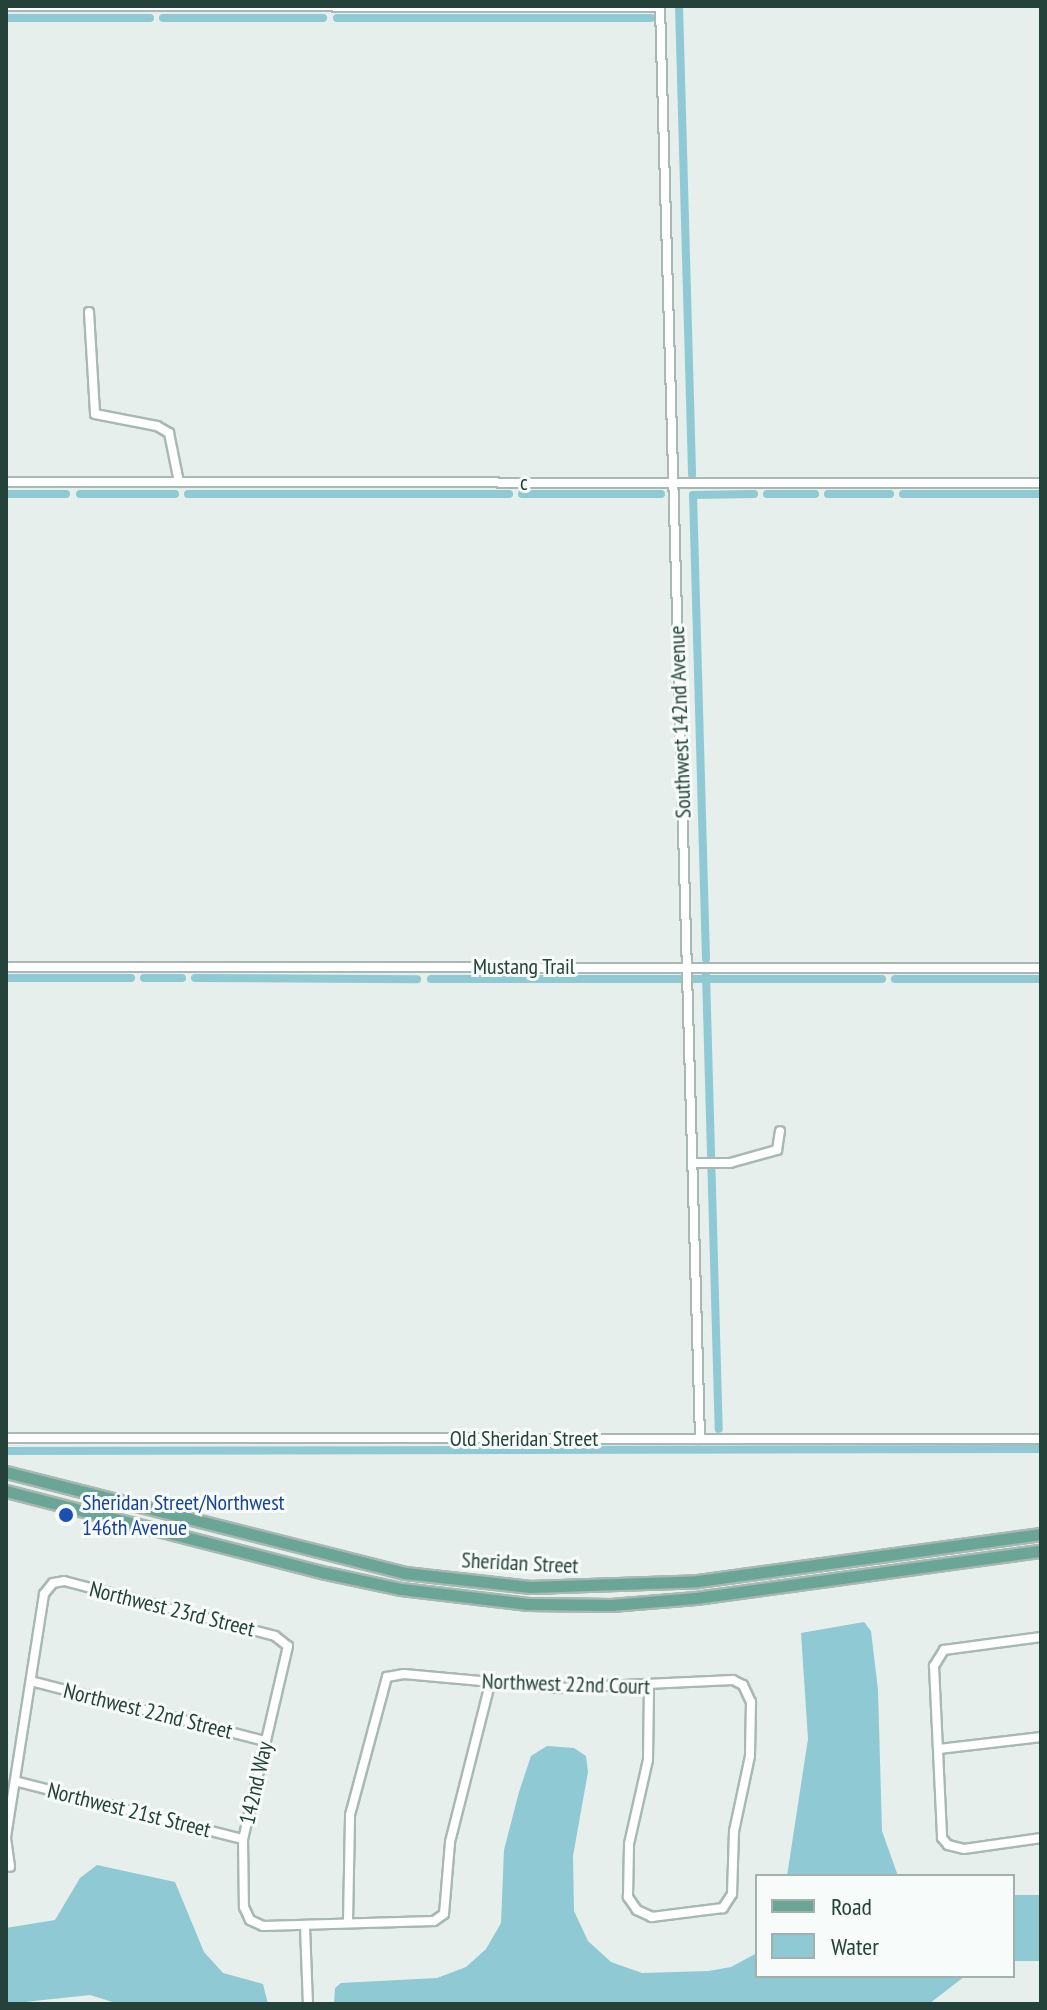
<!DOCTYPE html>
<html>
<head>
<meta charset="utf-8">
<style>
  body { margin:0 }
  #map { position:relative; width:1047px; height:2010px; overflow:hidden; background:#e6efeb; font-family:"PT Sans Narrow",sans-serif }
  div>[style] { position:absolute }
  .water>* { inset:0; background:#8ec9d4; transform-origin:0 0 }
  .canal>* { height:8px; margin:-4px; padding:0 4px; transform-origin:4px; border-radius:4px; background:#8ec9d4 }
  .roads { filter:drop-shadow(2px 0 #a8b8b2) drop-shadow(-2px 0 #a8b8b2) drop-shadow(0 2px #a8b8b2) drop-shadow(0 -2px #a8b8b2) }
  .minor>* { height:8px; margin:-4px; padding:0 4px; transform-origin:4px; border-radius:4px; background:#fff }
  .major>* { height:11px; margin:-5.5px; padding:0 5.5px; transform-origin:5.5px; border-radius:5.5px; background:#6aa596 }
  .dots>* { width:22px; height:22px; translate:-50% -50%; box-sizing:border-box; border:4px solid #f7fbf9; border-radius:50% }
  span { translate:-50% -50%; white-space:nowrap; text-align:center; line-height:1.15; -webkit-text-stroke:6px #f7fbf9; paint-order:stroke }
  .street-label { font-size:22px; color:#24423a }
  .transit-label { font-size:22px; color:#164399 }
  .left { translate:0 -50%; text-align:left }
  .frame { position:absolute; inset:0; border:8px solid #24423a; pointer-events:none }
  .legend { position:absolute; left:755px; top:1874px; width:260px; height:104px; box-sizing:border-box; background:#f7fbf9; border:2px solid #a3b1ad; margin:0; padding:10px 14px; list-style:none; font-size:24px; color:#24423a }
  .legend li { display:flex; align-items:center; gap:16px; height:40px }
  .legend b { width:40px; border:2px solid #a3b1ad }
</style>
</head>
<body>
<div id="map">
  <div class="water">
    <i style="clip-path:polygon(864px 1622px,871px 1631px,878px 1690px,882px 1831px,898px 1876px,787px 1876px,808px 1739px,801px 1633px)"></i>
    <i style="clip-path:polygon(547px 1746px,574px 1748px,586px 1756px,588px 1772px,573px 1856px,574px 1911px,588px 1941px,611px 1962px,642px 1973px,709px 1971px,731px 1967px,757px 1953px,757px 1976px,965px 1976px,929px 2004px,334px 2004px,335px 1988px,341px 1983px,437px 1978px,466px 1967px,486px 1949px,501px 1923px,504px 1850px,519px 1792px,531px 1756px)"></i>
    <i style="clip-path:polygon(97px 1865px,175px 1882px,204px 1952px,223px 1973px,263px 1984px,268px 2004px,119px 2004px,90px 1995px,6px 2004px,6px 1928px,55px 1920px,80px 1878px)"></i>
    <i style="left:1041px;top:1895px;width:66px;height:28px;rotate:90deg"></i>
  </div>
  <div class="canal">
    <i style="left:679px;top:6px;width:469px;rotate:88.4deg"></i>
    <i style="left:6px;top:18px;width:144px"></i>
    <i style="left:163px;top:18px;width:160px"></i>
    <i style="left:337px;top:18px;width:314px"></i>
    <i style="left:6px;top:494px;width:60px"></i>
    <i style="left:80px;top:494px;width:95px"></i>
    <i style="left:188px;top:494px;width:321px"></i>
    <i style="left:522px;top:494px;width:139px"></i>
    <i style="left:767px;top:494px;width:48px"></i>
    <i style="left:828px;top:494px;width:62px"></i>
    <i style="left:903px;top:494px;width:138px"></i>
    <i style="left:706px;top:959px;width:464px;rotate:-91.6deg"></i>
    <i style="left:693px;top:495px;width:61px;rotate:-0.9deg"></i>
    <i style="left:706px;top:974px;width:455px;rotate:88.4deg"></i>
    <i style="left:6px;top:978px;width:125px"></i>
    <i style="left:144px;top:978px;width:38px"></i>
    <i style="left:195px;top:978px;width:222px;rotate:0.3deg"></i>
    <i style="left:431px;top:979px;width:250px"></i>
    <i style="left:694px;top:979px;width:188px"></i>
    <i style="left:895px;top:979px;width:146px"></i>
    <i style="left:6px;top:1451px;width:1035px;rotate:-0.11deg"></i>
  </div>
  <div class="roads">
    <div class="minor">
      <i style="left:6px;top:6px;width:654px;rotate:0.09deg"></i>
      <i style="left:660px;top:6px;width:1434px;rotate:88.4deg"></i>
      <i style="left:89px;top:312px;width:102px;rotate:86.6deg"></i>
      <i style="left:95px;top:414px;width:63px;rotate:11deg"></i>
      <i style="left:157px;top:426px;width:14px;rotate:30deg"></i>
      <i style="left:169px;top:433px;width:50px;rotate:78.5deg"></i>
      <i style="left:6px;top:482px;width:1035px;rotate:0.06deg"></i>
      <i style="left:6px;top:967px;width:1035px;rotate:0.06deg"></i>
      <i style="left:693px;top:1163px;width:37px"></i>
      <i style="left:730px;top:1163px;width:49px;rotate:-15.5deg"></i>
      <i style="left:777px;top:1150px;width:19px;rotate:-81deg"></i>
      <i style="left:6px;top:1438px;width:1035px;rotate:0.06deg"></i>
      <i style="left:1041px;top:1637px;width:98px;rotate:172.4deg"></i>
      <i style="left:944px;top:1650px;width:19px;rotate:122deg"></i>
      <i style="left:934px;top:1666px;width:172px;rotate:87.3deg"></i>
      <i style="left:942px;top:1838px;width:9px;rotate:49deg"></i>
      <i style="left:948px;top:1845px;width:16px;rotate:14deg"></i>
      <i style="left:964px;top:1849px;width:78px;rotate:-8.1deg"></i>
      <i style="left:31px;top:1681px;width:241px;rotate:14.4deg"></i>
      <i style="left:939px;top:1749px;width:103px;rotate:-6.7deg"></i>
      <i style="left:15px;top:1781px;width:235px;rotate:14.3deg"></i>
      <i style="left:6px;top:1837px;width:246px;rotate:-81.1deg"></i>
      <i style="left:44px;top:1594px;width:14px;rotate:-51deg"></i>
      <i style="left:53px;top:1583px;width:11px;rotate:-10deg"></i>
      <i style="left:64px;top:1581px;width:218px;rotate:14.6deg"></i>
      <i style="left:275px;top:1636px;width:16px;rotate:38deg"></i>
      <i style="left:288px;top:1646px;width:198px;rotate:103.1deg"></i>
      <i style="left:243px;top:1839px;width:68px;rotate:89.2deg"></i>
      <i style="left:244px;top:1907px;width:14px;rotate:65deg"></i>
      <i style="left:250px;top:1920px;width:14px;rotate:25deg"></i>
      <i style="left:263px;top:1926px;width:171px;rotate:-1.7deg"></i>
      <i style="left:434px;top:1921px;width:12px;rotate:-35deg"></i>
      <i style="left:444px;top:1914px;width:72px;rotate:-85.2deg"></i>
      <i style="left:450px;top:1842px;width:163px;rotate:-75.8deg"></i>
      <i style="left:6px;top:1838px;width:29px;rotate:82deg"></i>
      <i style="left:348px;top:1922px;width:107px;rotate:-88.9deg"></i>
      <i style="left:350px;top:1815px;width:143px;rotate:-75deg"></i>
      <i style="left:387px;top:1677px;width:17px;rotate:-10deg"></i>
      <i style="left:404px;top:1674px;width:156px;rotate:5.2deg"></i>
      <i style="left:559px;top:1688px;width:174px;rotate:-2.6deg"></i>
      <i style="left:733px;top:1680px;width:11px;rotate:27deg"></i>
      <i style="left:743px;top:1685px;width:19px;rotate:65deg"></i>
      <i style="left:751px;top:1702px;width:54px;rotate:91.1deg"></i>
      <i style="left:750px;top:1756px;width:77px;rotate:102deg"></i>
      <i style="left:734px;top:1831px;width:63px;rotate:91.8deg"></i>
      <i style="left:732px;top:1894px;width:17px;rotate:123deg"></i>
      <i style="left:723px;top:1908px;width:72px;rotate:172.8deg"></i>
      <i style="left:652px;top:1917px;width:17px;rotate:-155deg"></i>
      <i style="left:637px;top:1910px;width:16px;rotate:-125deg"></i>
      <i style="left:628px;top:1897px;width:53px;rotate:-88.9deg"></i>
      <i style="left:629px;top:1844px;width:86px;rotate:-77.3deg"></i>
      <i style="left:648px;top:1760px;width:72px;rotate:-89.2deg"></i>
      <i style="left:305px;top:1927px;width:77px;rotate:87.8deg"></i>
    </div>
    <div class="major">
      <i style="left:6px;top:1472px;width:412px;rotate:14.2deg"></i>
      <i style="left:405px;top:1573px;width:126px;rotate:6.4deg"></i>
      <i style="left:530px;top:1587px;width:168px;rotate:-2deg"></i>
      <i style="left:698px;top:1581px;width:346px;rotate:-7.8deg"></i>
      <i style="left:6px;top:1491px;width:330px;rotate:14.4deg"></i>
      <i style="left:326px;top:1573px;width:77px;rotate:12deg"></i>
      <i style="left:401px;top:1589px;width:128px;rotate:6.7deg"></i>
      <i style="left:528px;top:1604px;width:83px;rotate:0.7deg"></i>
      <i style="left:611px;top:1605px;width:85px;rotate:-4.7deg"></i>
      <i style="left:696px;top:1598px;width:348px;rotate:-7.8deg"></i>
    </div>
  </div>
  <div class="dots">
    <i style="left:66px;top:1515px;background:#1a4fb4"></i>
  </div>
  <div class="street-label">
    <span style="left:524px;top:483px">c</span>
    <span style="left:680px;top:722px;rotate:-92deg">Southwest 142nd Avenue</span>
    <span style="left:524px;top:967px">Mustang Trail</span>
    <span style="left:524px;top:1439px">Old Sheridan Street</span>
    <span style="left:520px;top:1563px;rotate:3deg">Sheridan Street</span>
    <span style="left:172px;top:1609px;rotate:14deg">Northwest 23rd Street</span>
    <span style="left:566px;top:1684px;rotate:2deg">Northwest 22nd Court</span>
    <span style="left:148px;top:1711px;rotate:14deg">Northwest 22nd Street</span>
    <span style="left:256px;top:1783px;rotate:-77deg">142nd Way</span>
    <span style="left:129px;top:1810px;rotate:14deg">Northwest 21st Street</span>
  </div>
  <div class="transit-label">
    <span class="left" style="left:82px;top:1515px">Sheridan Street/Northwest<br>146th Avenue</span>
  </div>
  <div class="frame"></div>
  <ul class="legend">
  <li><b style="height:10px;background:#6aa596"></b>Road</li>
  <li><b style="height:22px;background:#8ec9d4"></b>Water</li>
  </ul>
</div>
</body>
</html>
